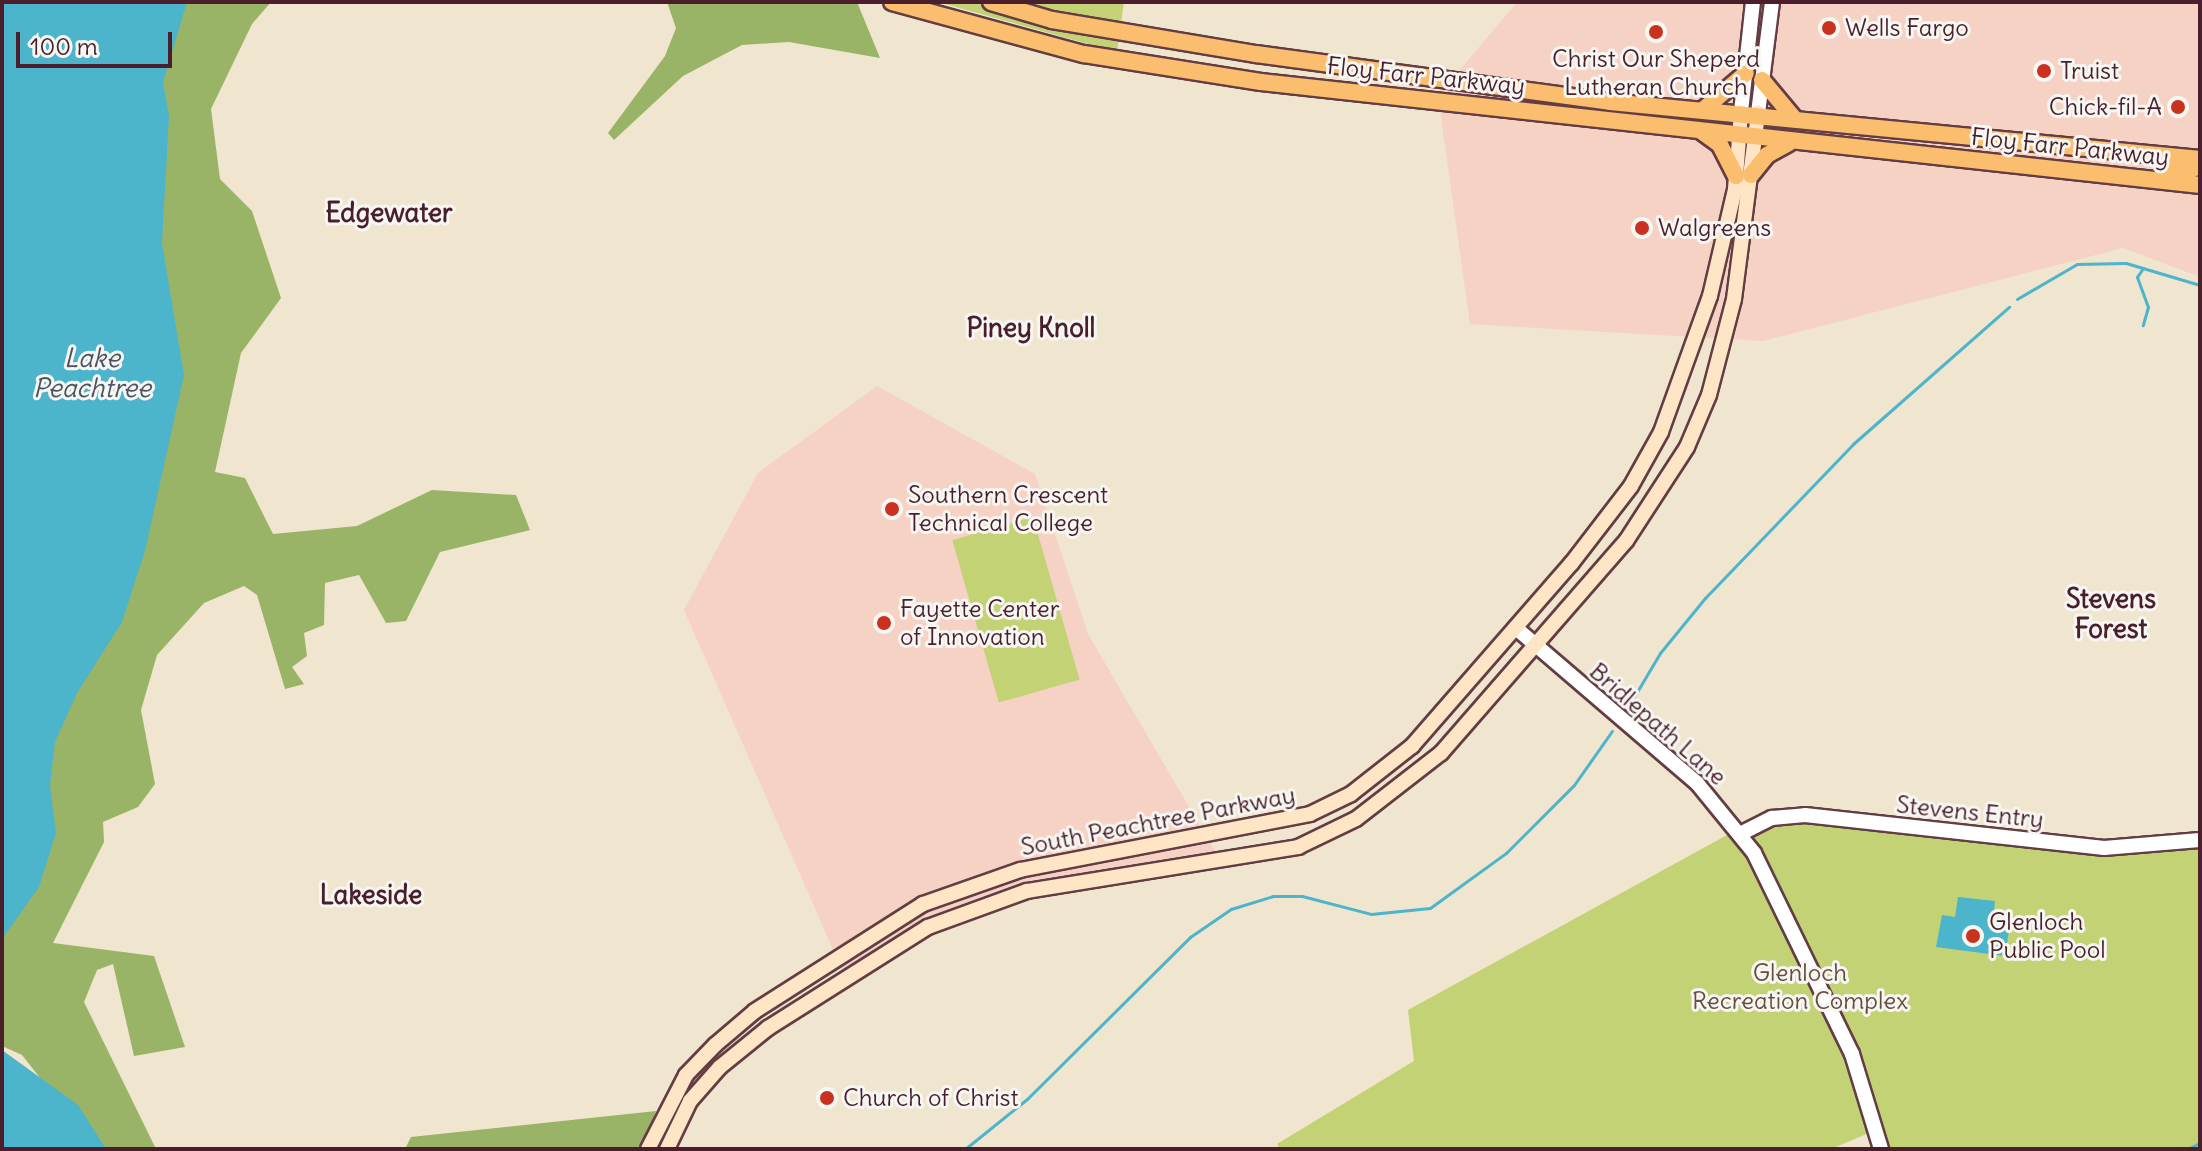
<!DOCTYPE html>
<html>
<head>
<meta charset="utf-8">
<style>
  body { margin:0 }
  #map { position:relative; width:2202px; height:1151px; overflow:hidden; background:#f0e5ce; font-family:Delius,sans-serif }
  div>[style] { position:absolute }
  .built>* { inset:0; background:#f6d2c4 }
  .green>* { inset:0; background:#c2d275; transform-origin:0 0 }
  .forest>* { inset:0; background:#99b466 }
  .water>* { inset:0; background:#4cb4cb }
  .stream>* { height:3px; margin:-1.5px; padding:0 1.5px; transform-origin:1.5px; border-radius:1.5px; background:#4cb4cb }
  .roads { filter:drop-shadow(2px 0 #633d43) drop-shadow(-2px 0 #633d43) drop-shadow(0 2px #633d43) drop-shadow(0 -2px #633d43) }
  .tertiary>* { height:14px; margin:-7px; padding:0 7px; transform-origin:7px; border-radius:7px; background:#fff }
  .secondary>* { height:14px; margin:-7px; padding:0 7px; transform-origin:7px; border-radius:7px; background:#fde5c5 }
  .primary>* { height:16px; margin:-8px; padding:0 8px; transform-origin:8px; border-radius:8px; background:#fbbd6e }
  .dots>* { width:22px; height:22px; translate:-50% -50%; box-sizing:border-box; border:4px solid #f6f6f2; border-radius:50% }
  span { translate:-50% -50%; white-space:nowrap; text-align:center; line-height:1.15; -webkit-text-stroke:6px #f6f6f2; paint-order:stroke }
  .poi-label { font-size:24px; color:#4a1f2b }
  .left { translate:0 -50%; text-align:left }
  .right { translate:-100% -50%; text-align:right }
  .street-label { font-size:24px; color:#4a1f2b }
  .park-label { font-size:24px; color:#684c3e }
  .neighbourhood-label { font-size:26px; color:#4a1f2b; font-weight:700 }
  .water-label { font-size:26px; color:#4b5363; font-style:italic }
  .frame { position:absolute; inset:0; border:4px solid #4a1f2b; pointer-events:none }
  .scale { position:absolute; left:16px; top:32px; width:156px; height:36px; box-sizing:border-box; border:4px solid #4a1f2b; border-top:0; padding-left:10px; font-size:24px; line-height:28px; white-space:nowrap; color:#4a1f2b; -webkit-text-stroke:6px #f6f6f2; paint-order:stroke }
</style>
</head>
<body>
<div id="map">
  <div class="built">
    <i style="clip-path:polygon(1517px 2px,2200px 2px,2200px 277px,2123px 248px,1763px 341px,1470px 324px,1438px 96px)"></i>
    <i style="clip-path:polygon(877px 386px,1035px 474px,1088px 634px,1220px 860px,1027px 891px,965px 912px,846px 979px,684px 610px,758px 473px)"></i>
  </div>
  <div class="green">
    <i style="clip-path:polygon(938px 2px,1124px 2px,1117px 52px)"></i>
    <i style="left:1033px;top:517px;width:169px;height:84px;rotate:74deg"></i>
    <i style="clip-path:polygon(1886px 817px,2093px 847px,2200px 835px,2200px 1149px,1881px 1149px,1876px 1130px,1831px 1149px,1280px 1149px,1277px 1144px,1414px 1061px,1408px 1010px,1738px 829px)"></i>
  </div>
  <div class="forest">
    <i style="clip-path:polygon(180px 2px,271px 2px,252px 24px,211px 109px,220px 179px,252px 211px,281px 298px,241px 353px,215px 472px,245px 478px,273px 534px,357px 526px,432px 490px,516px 495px,530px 530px,440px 552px,406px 621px,386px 623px,359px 575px,325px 583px,324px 625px,304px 633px,307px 656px,292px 667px,304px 684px,285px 689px,257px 595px,244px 586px,204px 603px,157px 655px,141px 710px,155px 784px,138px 807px,103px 822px,104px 842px,53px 943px,154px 956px,185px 1047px,134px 1056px,113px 964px,97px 970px,84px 1002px,156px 1149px,87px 1149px,85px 1135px,22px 1055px,2px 1046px,2px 910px,150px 63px)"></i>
    <i style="clip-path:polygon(667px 2px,857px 2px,880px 58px,789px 42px,742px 45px,683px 76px,614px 140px,608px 133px,665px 56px,676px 28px)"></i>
    <i style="clip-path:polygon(656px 1111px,643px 1149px,405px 1149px,411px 1137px)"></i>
  </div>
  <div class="water">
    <i style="clip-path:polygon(2px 2px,187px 2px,163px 82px,169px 116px,162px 243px,184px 375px,145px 551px,122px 622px,77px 693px,55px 742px,50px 785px,56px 833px,39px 887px,2px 939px)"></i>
    <i style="clip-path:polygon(1958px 897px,1995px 901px,1993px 922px,2010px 924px,2005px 956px,1936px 947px,1942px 915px,1955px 917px)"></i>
    <i style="clip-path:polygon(2px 1050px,78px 1105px,106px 1149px,2px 1149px)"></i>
  </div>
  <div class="stream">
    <i style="left:2143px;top:268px;width:11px;rotate:124deg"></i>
    <i style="left:2137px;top:277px;width:32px;rotate:70deg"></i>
    <i style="left:2148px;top:307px;width:19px;rotate:106deg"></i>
    <i style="left:2017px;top:299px;width:69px;rotate:-30.3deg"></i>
    <i style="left:2077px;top:264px;width:49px;rotate:-1.2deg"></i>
    <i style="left:2126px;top:263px;width:77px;rotate:16.6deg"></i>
    <i style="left:1628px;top:707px;width:63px;rotate:-59.3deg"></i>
    <i style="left:1660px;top:653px;width:71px;rotate:-50.7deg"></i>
    <i style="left:1705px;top:598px;width:214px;rotate:-46.1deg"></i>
    <i style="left:1853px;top:444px;width:208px;rotate:-41.3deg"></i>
    <i style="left:965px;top:1149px;width:80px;rotate:-38.9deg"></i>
    <i style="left:1027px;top:1099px;width:230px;rotate:-44.8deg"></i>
    <i style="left:1190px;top:937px;width:50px;rotate:-34.3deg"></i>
    <i style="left:1231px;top:909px;width:44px;rotate:-17.2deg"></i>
    <i style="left:1273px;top:896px;width:29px"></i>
    <i style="left:1302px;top:896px;width:71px;rotate:14.6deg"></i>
    <i style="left:1371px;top:914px;width:59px;rotate:-5.8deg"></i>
    <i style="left:1430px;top:908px;width:94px;rotate:-35.9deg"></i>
    <i style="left:1506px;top:853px;width:96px;rotate:-45deg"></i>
    <i style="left:1574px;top:785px;width:66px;rotate:-54.9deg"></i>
    <i style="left:2187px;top:1149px;width:14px;rotate:-25deg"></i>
  </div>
  <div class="roads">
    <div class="tertiary">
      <i style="left:1741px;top:112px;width:111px;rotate:-83.8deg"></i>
      <i style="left:1758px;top:113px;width:112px;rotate:-82.8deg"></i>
      <i style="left:1516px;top:628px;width:238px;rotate:40.6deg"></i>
      <i style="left:1697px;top:783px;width:90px;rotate:50.8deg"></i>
      <i style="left:1754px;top:853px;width:224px;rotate:64deg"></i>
      <i style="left:1852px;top:1054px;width:99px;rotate:73deg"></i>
      <i style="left:1740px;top:834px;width:36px;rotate:-27deg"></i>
      <i style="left:1772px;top:818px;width:33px;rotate:-5deg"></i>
      <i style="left:1805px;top:815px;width:301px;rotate:6.3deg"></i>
      <i style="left:2104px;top:848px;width:96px;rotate:-4.8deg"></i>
    </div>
    <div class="secondary">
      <i style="left:648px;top:1149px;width:83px;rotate:-62.8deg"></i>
      <i style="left:686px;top:1075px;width:42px;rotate:-46deg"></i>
      <i style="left:715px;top:1045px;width:52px;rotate:-40.4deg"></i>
      <i style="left:755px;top:1011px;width:199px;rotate:-32.5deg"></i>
      <i style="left:923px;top:904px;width:103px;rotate:-19.3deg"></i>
      <i style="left:1020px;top:870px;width:295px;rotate:-10.9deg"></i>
      <i style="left:1310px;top:814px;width:46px;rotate:-26deg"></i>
      <i style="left:1351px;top:794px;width:78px;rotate:-38.2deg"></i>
      <i style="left:1412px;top:746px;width:242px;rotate:-48.9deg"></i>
      <i style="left:1571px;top:564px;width:98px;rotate:-52.4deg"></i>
      <i style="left:1631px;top:486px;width:62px;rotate:-60.9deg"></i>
      <i style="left:1661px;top:432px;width:145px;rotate:-70.2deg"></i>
      <i style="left:1710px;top:296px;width:110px;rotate:-76.8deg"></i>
      <i style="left:1735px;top:189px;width:77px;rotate:-85.5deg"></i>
      <i style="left:667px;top:1149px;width:53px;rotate:-64.4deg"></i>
      <i style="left:690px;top:1101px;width:45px;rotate:-48.6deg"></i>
      <i style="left:720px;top:1067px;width:62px;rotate:-39.1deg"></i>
      <i style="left:768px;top:1028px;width:189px;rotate:-32.3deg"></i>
      <i style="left:928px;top:927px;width:105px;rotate:-20deg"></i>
      <i style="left:1027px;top:891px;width:275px;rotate:-9.2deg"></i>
      <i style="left:1298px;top:847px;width:64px;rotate:-25.8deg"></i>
      <i style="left:1356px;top:819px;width:108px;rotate:-37.8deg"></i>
      <i style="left:1441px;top:753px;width:281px;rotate:-48.9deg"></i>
      <i style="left:1626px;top:541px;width:112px;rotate:-57deg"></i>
      <i style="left:1687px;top:447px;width:56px;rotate:-67.1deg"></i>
      <i style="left:1709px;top:395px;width:99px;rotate:-75.4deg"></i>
      <i style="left:1734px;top:299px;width:188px;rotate:-82.6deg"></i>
    </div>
    <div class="primary">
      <i style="left:892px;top:2px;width:199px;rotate:15.2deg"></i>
      <i style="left:1084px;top:54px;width:179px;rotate:9deg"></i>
      <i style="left:1261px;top:82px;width:945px;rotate:6.26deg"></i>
      <i style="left:991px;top:2px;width:64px;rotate:16.4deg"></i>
      <i style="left:1052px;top:20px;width:207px;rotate:9.5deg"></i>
      <i style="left:1256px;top:54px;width:357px;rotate:7.7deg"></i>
      <i style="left:1610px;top:102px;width:593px;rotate:5.52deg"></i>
      <i style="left:1762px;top:80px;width:48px;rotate:50deg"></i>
      <i style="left:1704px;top:109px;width:55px;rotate:-40.6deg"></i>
      <i style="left:1701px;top:131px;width:24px;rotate:36deg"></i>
      <i style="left:1720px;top:145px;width:35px;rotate:63deg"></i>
      <i style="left:2163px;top:170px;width:26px;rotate:2deg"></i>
      <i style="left:2189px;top:171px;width:13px;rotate:-29deg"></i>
      <i style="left:1751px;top:175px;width:26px;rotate:-51deg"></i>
      <i style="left:1767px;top:155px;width:25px;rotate:-29deg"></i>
    </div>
  </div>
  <div class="dots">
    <i style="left:1829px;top:28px;background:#c8321e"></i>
    <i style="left:1656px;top:32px;background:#c8321e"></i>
    <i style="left:2044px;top:71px;background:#c8321e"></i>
    <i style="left:2178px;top:107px;background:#c8321e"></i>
    <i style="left:1642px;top:228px;background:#c8321e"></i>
    <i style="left:892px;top:509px;background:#c8321e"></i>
    <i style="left:884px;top:623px;background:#c8321e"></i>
    <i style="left:1973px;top:936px;background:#c8321e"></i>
    <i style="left:827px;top:1098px;background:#c8321e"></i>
  </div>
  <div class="poi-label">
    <span class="left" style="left:1845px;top:28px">Wells Fargo</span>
    <span style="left:1656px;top:73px">Christ Our Sheperd<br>Lutheran Church</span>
    <span class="left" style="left:2060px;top:71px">Truist</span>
    <span class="right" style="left:2162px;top:107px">Chick-fil-A</span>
    <span class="left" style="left:1658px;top:228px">Walgreens</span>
    <span class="left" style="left:908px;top:509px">Southern Crescent<br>Technical College</span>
    <span class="left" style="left:900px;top:623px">Fayette Center<br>of Innovation</span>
    <span class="left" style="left:1989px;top:936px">Glenloch<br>Public Pool</span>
    <span class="left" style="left:843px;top:1098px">Church of Christ</span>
  </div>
  <div class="street-label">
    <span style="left:1426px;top:76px;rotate:6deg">Floy Farr Parkway</span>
    <span style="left:2070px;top:147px;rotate:6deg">Floy Farr Parkway</span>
    <span style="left:1658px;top:724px;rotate:41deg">Bridlepath Lane</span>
    <span style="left:1970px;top:812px;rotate:6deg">Stevens Entry</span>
    <span style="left:1158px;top:821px;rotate:-11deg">South Peachtree Parkway</span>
  </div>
  <div class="park-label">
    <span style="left:1800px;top:987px">Glenloch<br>Recreation Complex</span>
  </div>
  <div class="neighbourhood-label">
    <span style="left:389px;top:213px">Edgewater</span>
    <span style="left:1031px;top:328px">Piney Knoll</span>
    <span style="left:2111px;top:614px">Stevens<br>Forest</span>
    <span style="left:371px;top:895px">Lakeside</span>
  </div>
  <div class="water-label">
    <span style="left:92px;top:373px">Lake<br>Peachtree</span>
  </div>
  <div class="frame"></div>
  <div class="scale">100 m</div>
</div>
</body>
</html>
